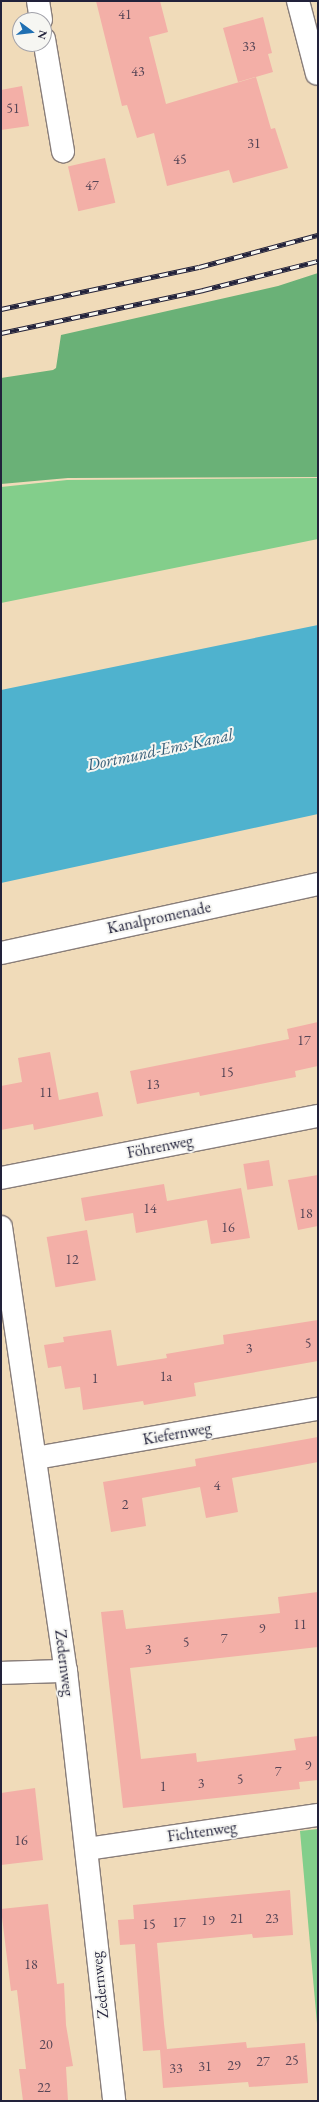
<!DOCTYPE html>
<html>
<head>
<meta charset="utf-8">
<style>
  body { margin:0 }
  #map { position:relative; width:319px; height:2102px; overflow:hidden; background:#f0dbb9; font-family:"EB Garamond",serif }
  div>[style] { position:absolute }
  .green>* { inset:0; background:#83ce8b }
  .forest>* { inset:0; background:#6ab177 }
  .water>* { inset:0; background:#4fb2ce }
  .building>* { inset:0; background:#f3afa7; transform-origin:0 0 }
  .roads { filter:drop-shadow(1px 0 #897e7a) drop-shadow(-1px 0 #897e7a) drop-shadow(0 1px #897e7a) drop-shadow(0 -1px #897e7a) }
  .street>* { height:22px; margin:-11px; padding:0 11px; transform-origin:11px; border-radius:11px; background:#fff }
  .rail>* { height:4.5px; margin-top:-2.25px; transform-origin:0; background:repeating-linear-gradient(90deg,#f6f6f2 0 9px,#22223b 0 18px); box-sizing:border-box; border-block:1px solid #22223b }
  span { translate:-50% -50%; white-space:nowrap; text-align:center; line-height:1.15; -webkit-text-stroke:4px #f6f6f2; paint-order:stroke }
  .number-label { font-size:14px; color:#564556 }
  .number-label span { -webkit-text-stroke-width:0 }
  .street-label { font-size:16px; color:#22223b }
  .water-label { font-size:17px; color:#345c76; font-style:italic }
  .frame { position:absolute; inset:0; border:2px solid #22223b; pointer-events:none }
  .north { position:absolute; left:12px; top:12px; width:40px; height:40px; box-sizing:border-box; background:#f6f6f2; border:1px solid #a1a1a9; border-radius:50%; rotate:105deg; font-size:11px; font-weight:700; line-height:16px; text-align:center; color:#22223b }
  .north::after { content:''; display:block; margin:auto; width:14px; height:18px; background:#1f6fb2; clip-path:polygon(50% 0,100% 100%,50% 72%,0 100%) }
</style>
</head>
<body>
<div id="map">
  <div class="green">
    <i style="clip-path:polygon(318px 478px,318px 539px,1px 603px,1px 487px,67px 480px)"></i>
    <i style="clip-path:polygon(318px 1829px,318px 2035px,300px 1831px)"></i>
  </div>
  <div class="forest">
    <i style="clip-path:polygon(318px 273px,318px 477px,68px 478px,1px 484px,1px 378px,53px 370px,56px 368px,61px 335px,278px 286px)"></i>
  </div>
  <div class="water">
    <i style="clip-path:polygon(318px 625px,318px 814px,1px 883px,1px 690px)"></i>
  </div>
  <div class="building">
    <i style="clip-path:polygon(96px 1px,160px 1px,168px 32px,149px 37px,166px 104px,256px 77px,271px 129px,275px 128px,288px 168px,233px 183px,229px 170px,167px 186px,154px 133px,137px 138px,127px 105px,122px 106px)"></i>
    <i style="clip-path:polygon(263px 17px,272px 53px,268px 54px,273px 72px,238px 82px,223px 28px)"></i>
    <i style="clip-path:polygon(22px 86px,29px 126px,1px 130px,1px 90px)"></i>
    <i style="left:105px;top:158px;width:46px;height:38px;rotate:77deg"></i>
    <i style="clip-path:polygon(318px 1022px,318px 1066px,295px 1071px,296px 1077px,200px 1096px,199px 1092px,137px 1104px,130px 1071px,289px 1039px,287px 1029px)"></i>
    <i style="clip-path:polygon(50px 1052px,59px 1100px,98px 1092px,103px 1116px,34px 1130px,33px 1124px,1px 1130px,1px 1086px,22px 1082px,18px 1058px)"></i>
    <i style="left:269px;top:1160px;width:26px;height:26px;rotate:81deg"></i>
    <i style="clip-path:polygon(318px 1175px,318px 1226px,298px 1230px,288px 1180px)"></i>
    <i style="clip-path:polygon(164px 1184px,167px 1201px,241px 1188px,250px 1238px,211px 1244px,207px 1220px,136px 1233px,133px 1213px,85px 1221px,81px 1198px)"></i>
    <i style="left:87px;top:1230px;width:51px;height:41px;rotate:80deg"></i>
    <i style="clip-path:polygon(318px 1320px,318px 1361px,194px 1383px,196px 1396px,144px 1405px,143px 1401px,83px 1410px,80px 1387px,65px 1389px,61px 1366px,48px 1368px,44px 1345px,64px 1342px,63px 1337px,111px 1330px,117px 1366px,167px 1358px,166px 1354px,224px 1344px,223px 1335px)"></i>
    <i style="clip-path:polygon(318px 1437px,318px 1462px,232px 1478px,238px 1512px,206px 1518px,200px 1487px,142px 1498px,146px 1526px,111px 1532px,103px 1482px,196px 1466px,195px 1459px)"></i>
    <i style="clip-path:polygon(318px 1592px,318px 1647px,130px 1668px,141px 1759px,196px 1753px,197px 1762px,272px 1753px,296px 1750px,294px 1739px,318px 1736px,318px 1780px,299px 1782px,300px 1789px,123px 1808px,101px 1612px,123px 1610px,126px 1629px,280px 1613px,278px 1597px)"></i>
    <i style="clip-path:polygon(35px 1788px,43px 1860px,1px 1865px,1px 1793px)"></i>
    <i style="clip-path:polygon(290px 1890px,293px 1935px,253px 1938px,252px 1934px,157px 1943px,164px 2024px,167px 2049px,246px 2042px,247px 2048px,305px 2043px,308px 2083px,249px 2087px,248px 2082px,163px 2088px,160px 2050px,143px 2051px,135px 1944px,120px 1945px,118px 1920px,134px 1919px,133px 1905px)"></i>
    <i style="clip-path:polygon(48px 1904px,57px 1984px,64px 1983px,66px 2025px,73px 2066px,66px 2067px,68px 2101px,23px 2101px,19px 2069px,26px 2069px,17px 1990px,11px 1991px,1px 1909px)"></i>
  </div>
  <div class="roads">
    <div class="street">
      <i style="left:38px;top:1px;width:19px;rotate:81deg"></i>
      <i style="left:298px;top:1px;width:75px;rotate:75.4deg"></i>
      <i style="left:44px;top:39px;width:114px;rotate:80.4deg"></i>
      <i style="left:1px;top:953px;width:324px;rotate:-12.3deg"></i>
      <i style="left:1px;top:1178px;width:323px;rotate:-11.1deg"></i>
      <i style="left:1px;top:1227px;width:449px;rotate:81.7deg"></i>
      <i style="left:66px;top:1671px;width:433px;rotate:83.6deg"></i>
      <i style="left:36px;top:1458px;width:286px;rotate:-9.9deg"></i>
      <i style="left:1px;top:1673px;width:65px;rotate:-1.8deg"></i>
      <i style="left:87px;top:1849px;width:233px;rotate:-8.4deg"></i>
    </div>
  </div>
  <div class="rail">
    <i style="left:1px;top:309px;width:202px;rotate:-12deg"></i>
    <i style="left:199px;top:267px;width:123px;rotate:-15.1deg"></i>
    <i style="left:1px;top:333px;width:207px;rotate:-12deg"></i>
    <i style="left:203px;top:290px;width:119px;rotate:-14.2deg"></i>
  </div>
  <div class="number-label">
    <span style="left:125px;top:14px">41</span>
    <span style="left:249px;top:46px">33</span>
    <span style="left:138px;top:71px">43</span>
    <span style="left:13px;top:108px">51</span>
    <span style="left:254px;top:143px">31</span>
    <span style="left:180px;top:159px">45</span>
    <span style="left:92px;top:185px">47</span>
    <span style="left:304px;top:1040px">17</span>
    <span style="left:227px;top:1072px">15</span>
    <span style="left:153px;top:1084px">13</span>
    <span style="left:46px;top:1092px">11</span>
    <span style="left:150px;top:1208px">14</span>
    <span style="left:306px;top:1213px">18</span>
    <span style="left:228px;top:1227px">16</span>
    <span style="left:72px;top:1259px">12</span>
    <span style="left:308px;top:1343px">5</span>
    <span style="left:249px;top:1348px">3</span>
    <span style="left:166px;top:1376px">1a</span>
    <span style="left:95px;top:1378px">1</span>
    <span style="left:217px;top:1485px">4</span>
    <span style="left:125px;top:1504px">2</span>
    <span style="left:300px;top:1624px">11</span>
    <span style="left:262px;top:1628px">9</span>
    <span style="left:224px;top:1638px">7</span>
    <span style="left:186px;top:1642px">5</span>
    <span style="left:148px;top:1649px">3</span>
    <span style="left:308px;top:1765px">9</span>
    <span style="left:278px;top:1771px">7</span>
    <span style="left:240px;top:1779px">5</span>
    <span style="left:201px;top:1783px">3</span>
    <span style="left:163px;top:1786px">1</span>
    <span style="left:21px;top:1840px">16</span>
    <span style="left:237px;top:1918px">21</span>
    <span style="left:272px;top:1918px">23</span>
    <span style="left:208px;top:1920px">19</span>
    <span style="left:179px;top:1922px">17</span>
    <span style="left:149px;top:1924px">15</span>
    <span style="left:31px;top:1964px">18</span>
    <span style="left:46px;top:2044px">20</span>
    <span style="left:292px;top:2060px">25</span>
    <span style="left:263px;top:2061px">27</span>
    <span style="left:234px;top:2065px">29</span>
    <span style="left:205px;top:2066px">31</span>
    <span style="left:176px;top:2068px">33</span>
    <span style="left:44px;top:2087px">22</span>
  </div>
  <div class="street-label">
    <span style="left:159px;top:918px;rotate:-12deg">Kanalpromenade</span>
    <span style="left:160px;top:1147px;rotate:-11deg">Föhrenweg</span>
    <span style="left:177px;top:1434px;rotate:-10deg">Kiefernweg</span>
    <span style="left:64px;top:1663px;rotate:83deg">Zedernweg</span>
    <span style="left:202px;top:1832px;rotate:-8deg">Fichtenweg</span>
    <span style="left:100px;top:1985px;rotate:-96deg">Zedernweg</span>
  </div>
  <div class="water-label">
    <span style="left:160px;top:750px;rotate:-12deg">Dortmund-Ems-Kanal</span>
  </div>
  <div class="frame"></div>
  <div class="north">N</div>
</div>
</body>
</html>
